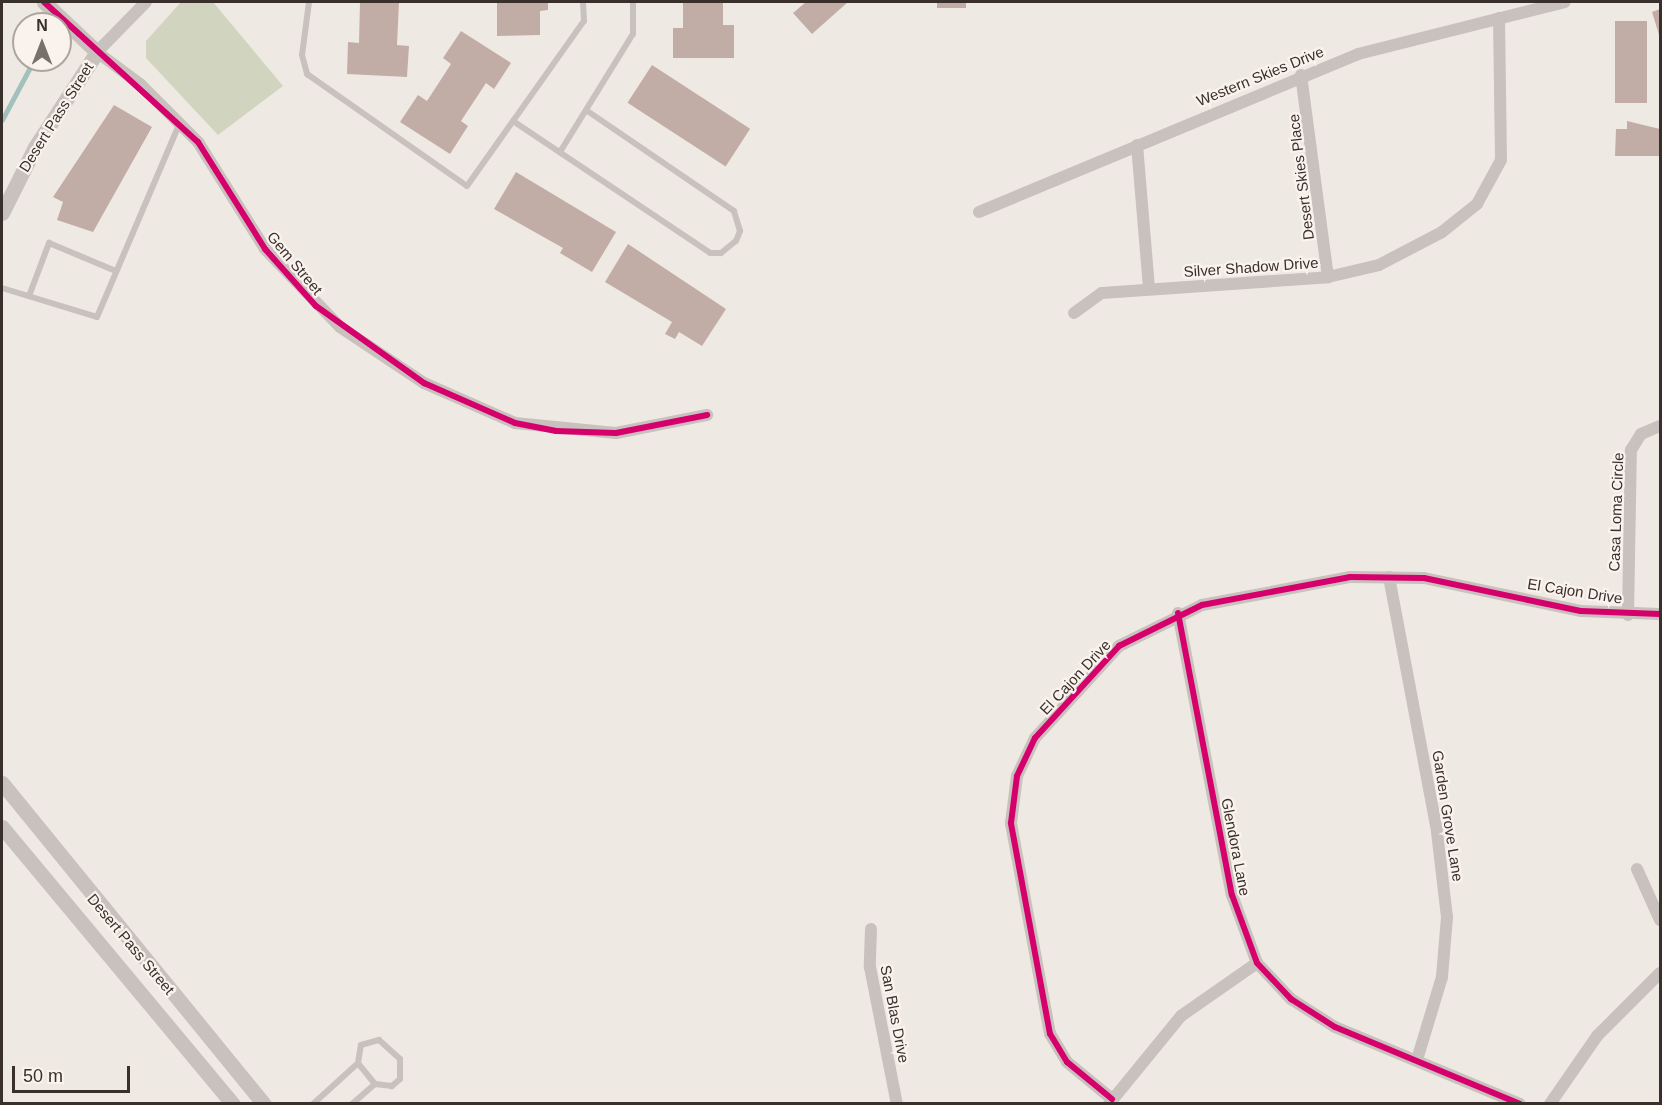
<!DOCTYPE html>
<html>
<head>
<meta charset="utf-8">
<style>
  body { margin:0 }
  #map { position:relative; width:1662px; height:1105px; overflow:hidden; background:#efe9e4; font-family:Helvetica,sans-serif }
  div>[style] { position:absolute }
  .green>* { inset:0; background:#d1d4bf }
  .stream>* { height:4.5px; margin:-2.25px; padding:0 2.25px; transform-origin:2.25px; border-radius:2.25px; background:#a1c0be }
  .building>* { inset:0; background:#c2ada6; transform-origin:0 0 }
  .service>* { height:6px; margin:-3px; padding:0 3px; transform-origin:3px; border-radius:3px; background:#c8c1bd }
  .minor>* { height:12px; margin:-6px; padding:0 6px; transform-origin:6px; border-radius:6px; background:#c8c1bd }
  .tertiary>* { height:15px; margin:-7.5px; padding:0 7.5px; transform-origin:7.5px; border-radius:7.5px; background:#c8c1bd }
  .cycleway>* { height:6px; margin:-3px; padding:0 3px; transform-origin:3px; border-radius:3px; background:#d6006c }
  span { translate:-50% -50%; white-space:nowrap; text-align:center; line-height:1.15; -webkit-text-stroke:4.5px #faf3ed; paint-order:stroke }
  .street-label { font-size:15px; color:#392f2b }
  .frame { position:absolute; inset:0; border:3px solid #392f2b; pointer-events:none }
  .north { position:absolute; left:12px; top:12px; width:60px; height:60px; box-sizing:border-box; background:#faf3ed; border:2px solid #ada59f; border-radius:50%; rotate:0deg; font-size:16px; font-weight:700; line-height:24px; text-align:center; color:#392f2b }
  .north::after { content:''; display:block; margin:auto; width:21px; height:27px; background:#79706c; clip-path:polygon(50% 0,100% 100%,50% 72%,0 100%) }
  .scale { position:absolute; left:12px; top:1066px; width:118px; height:27px; box-sizing:border-box; border:3px solid #392f2b; border-top:0; padding-left:8px; font-size:18px; line-height:21px; white-space:nowrap; color:#392f2b; -webkit-text-stroke:4px #faf3ed; paint-order:stroke }
</style>
</head>
<body>
<div id="map">
  <div class="green">
    <i style="clip-path:polygon(181px 2px,213px 2px,283px 86px,218px 135px,146px 58px,146px 41px)"></i>
  </div>
  <div class="stream">
    <i style="left:2px;top:120px;width:68px;rotate:-61.9deg"></i>
  </div>
  <div class="building">
    <i style="clip-path:polygon(360px 2px,399px 2px,397px 45px,409px 46px,407px 77px,347px 74px,348px 42px,359px 43px)"></i>
    <i style="clip-path:polygon(497px 2px,548px 2px,548px 10px,540px 11px,540px 35px,497px 36px)"></i>
    <i style="clip-path:polygon(683px 2px,723px 2px,723px 25px,734px 25px,734px 58px,673px 58px,673px 28px,683px 28px)"></i>
    <i style="clip-path:polygon(806px 2px,848px 2px,812px 34px,793px 13px)"></i>
    <i style="left:937px;top:2px;width:29px;height:6px"></i>
    <i style="clip-path:polygon(1660px 9px,1660px 38px,1652px 12px)"></i>
    <i style="left:1615px;top:21px;width:32px;height:82px"></i>
    <i style="clip-path:polygon(461px 31px,511px 63px,494px 89px,486px 83px,461px 121px,468px 126px,450px 154px,400px 122px,418px 95px,427px 101px,451px 64px,443px 58px)"></i>
    <i style="left:652px;top:65px;width:117px;height:45px;rotate:33deg"></i>
    <i style="clip-path:polygon(114px 105px,152px 127px,93px 232px,57px 220px,63px 202px,53px 197px)"></i>
    <i style="clip-path:polygon(1627px 121px,1660px 129px,1660px 156px,1615px 156px,1616px 129px,1627px 129px)"></i>
    <i style="clip-path:polygon(516px 172px,616px 232px,592px 272px,560px 253px,563px 248px,494px 209px)"></i>
    <i style="clip-path:polygon(628px 244px,726px 309px,702px 346px,679px 332px,675px 339px,665px 334px,672px 322px,605px 282px)"></i>
  </div>
  <div class="service">
    <i style="left:309px;top:2px;width:53px;rotate:97.5deg"></i>
    <i style="left:302px;top:55px;width:20px;rotate:75deg"></i>
    <i style="left:307px;top:74px;width:195px;rotate:35deg"></i>
    <i style="left:467px;top:186px;width:202px;rotate:-54.7deg"></i>
    <i style="left:584px;top:21px;width:19px;rotate:-93deg"></i>
    <i style="left:513px;top:121px;width:237px;rotate:33.8deg"></i>
    <i style="left:710px;top:253px;width:11px"></i>
    <i style="left:721px;top:253px;width:19px;rotate:-39deg"></i>
    <i style="left:736px;top:241px;width:11px;rotate:-68deg"></i>
    <i style="left:740px;top:231px;width:21px;rotate:-107deg"></i>
    <i style="left:734px;top:211px;width:179px;rotate:-145.7deg"></i>
    <i style="left:560px;top:152px;width:139px;rotate:-58.3deg"></i>
    <i style="left:633px;top:34px;width:32px;rotate:-90deg"></i>
    <i style="left:2px;top:288px;width:99px;rotate:17deg"></i>
    <i style="left:97px;top:317px;width:212px;rotate:-66.9deg"></i>
    <i style="left:29px;top:296px;width:57px;rotate:-69.3deg"></i>
    <i style="left:49px;top:243px;width:73px;rotate:22.7deg"></i>
    <i style="left:379px;top:1040px;width:28px;rotate:42deg"></i>
    <i style="left:400px;top:1059px;width:20px;rotate:90deg"></i>
    <i style="left:400px;top:1079px;width:11px;rotate:139deg"></i>
    <i style="left:392px;top:1086px;width:17px;rotate:-173deg"></i>
    <i style="left:375px;top:1084px;width:27px;rotate:-129deg"></i>
    <i style="left:358px;top:1063px;width:18px;rotate:-81deg"></i>
    <i style="left:361px;top:1045px;width:19px;rotate:-16deg"></i>
    <i style="left:313px;top:1104px;width:61px;rotate:-42.3deg"></i>
    <i style="left:352px;top:1104px;width:30px;rotate:-41deg"></i>
  </div>
  <div class="minor">
    <i style="left:146px;top:2px;width:70px;rotate:134.4deg"></i>
    <i style="left:97px;top:52px;width:54px;rotate:36.7deg"></i>
    <i style="left:140px;top:84px;width:82px;rotate:45deg"></i>
    <i style="left:198px;top:142px;width:126px;rotate:57.9deg"></i>
    <i style="left:265px;top:249px;width:108px;rotate:46.1deg"></i>
    <i style="left:340px;top:327px;width:101px;rotate:33.7deg"></i>
    <i style="left:424px;top:383px;width:99px;rotate:23.7deg"></i>
    <i style="left:515px;top:423px;width:101px;rotate:5.7deg"></i>
    <i style="left:616px;top:433px;width:93px;rotate:-11.2deg"></i>
    <i style="left:1301px;top:75px;width:204px;rotate:82.4deg"></i>
    <i style="left:1137px;top:145px;width:144px;rotate:85.2deg"></i>
    <i style="left:979px;top:212px;width:411px;rotate:-22.6deg"></i>
    <i style="left:1358px;top:54px;width:213px;rotate:-14.1deg"></i>
    <i style="left:1074px;top:313px;width:34px;rotate:-36deg"></i>
    <i style="left:1102px;top:293px;width:227px;rotate:-4deg"></i>
    <i style="left:1328px;top:277px;width:52px;rotate:-13.2deg"></i>
    <i style="left:1379px;top:265px;width:71px;rotate:-27.6deg"></i>
    <i style="left:1442px;top:232px;width:45px;rotate:-38.7deg"></i>
    <i style="left:1477px;top:204px;width:50px;rotate:-61.4deg"></i>
    <i style="left:1501px;top:160px;width:142px;rotate:-90.8deg"></i>
    <i style="left:1389px;top:577px;width:259px;rotate:79.3deg"></i>
    <i style="left:1437px;top:832px;width:86px;rotate:83.3deg"></i>
    <i style="left:1447px;top:917px;width:60px;rotate:94.8deg"></i>
    <i style="left:1442px;top:977px;width:87px;rotate:106.8deg"></i>
    <i style="left:1178px;top:613px;width:287px;rotate:79.2deg"></i>
    <i style="left:1232px;top:895px;width:72px;rotate:69.8deg"></i>
    <i style="left:1257px;top:963px;width:50px;rotate:46.6deg"></i>
    <i style="left:1291px;top:999px;width:52px;rotate:32.5deg"></i>
    <i style="left:1335px;top:1027px;width:200px;rotate:22.6deg"></i>
    <i style="left:1628px;top:615px;width:165px;rotate:-89deg"></i>
    <i style="left:1631px;top:450px;width:19px;rotate:-58deg"></i>
    <i style="left:1641px;top:434px;width:21px;rotate:-23deg"></i>
    <i style="left:1637px;top:869px;width:56px;rotate:65.7deg"></i>
    <i style="left:871px;top:929px;width:38px;rotate:92deg"></i>
    <i style="left:870px;top:967px;width:140px;rotate:78.9deg"></i>
    <i style="left:1112px;top:1099px;width:58px;rotate:-140.6deg"></i>
    <i style="left:1067px;top:1062px;width:33px;rotate:-121deg"></i>
    <i style="left:1050px;top:1034px;width:215px;rotate:-100.5deg"></i>
    <i style="left:1011px;top:823px;width:47px;rotate:-82.7deg"></i>
    <i style="left:1017px;top:776px;width:42px;rotate:-64.7deg"></i>
    <i style="left:1035px;top:738px;width:125px;rotate:-47.6deg"></i>
    <i style="left:1119px;top:646px;width:93px;rotate:-26.3deg"></i>
    <i style="left:1202px;top:605px;width:151px;rotate:-10.7deg"></i>
    <i style="left:1350px;top:577px;width:74px;rotate:0.8deg"></i>
    <i style="left:1424px;top:578px;width:160px;rotate:11.9deg"></i>
    <i style="left:1581px;top:611px;width:79px;rotate:2.2deg"></i>
    <i style="left:1109px;top:1104px;width:114px;rotate:-50.7deg"></i>
    <i style="left:1181px;top:1016px;width:93px;rotate:-34.9deg"></i>
    <i style="left:1550px;top:1104px;width:83px;rotate:-55.3deg"></i>
    <i style="left:1597px;top:1036px;width:89px;rotate:-45deg"></i>
  </div>
  <div class="tertiary">
    <i style="left:2px;top:213px;width:74px;rotate:-63.4deg"></i>
    <i style="left:35px;top:147px;width:113px;rotate:-56.9deg"></i>
    <i style="left:97px;top:52px;width:73px;rotate:-136.7deg"></i>
    <i style="left:2px;top:783px;width:414px;rotate:50.8deg"></i>
    <i style="left:2px;top:827px;width:361px;rotate:50.2deg"></i>
  </div>
  <div class="cycleway">
    <i style="left:44px;top:2px;width:208px;rotate:42.3deg"></i>
    <i style="left:198px;top:142px;width:126px;rotate:57.9deg"></i>
    <i style="left:265px;top:249px;width:76px;rotate:48.2deg"></i>
    <i style="left:316px;top:306px;width:133px;rotate:35.5deg"></i>
    <i style="left:424px;top:383px;width:99px;rotate:23.7deg"></i>
    <i style="left:515px;top:423px;width:42px;rotate:11deg"></i>
    <i style="left:556px;top:431px;width:60px;rotate:1.9deg"></i>
    <i style="left:616px;top:433px;width:93px;rotate:-11.2deg"></i>
    <i style="left:1178px;top:613px;width:287px;rotate:79.2deg"></i>
    <i style="left:1232px;top:895px;width:72px;rotate:69.8deg"></i>
    <i style="left:1257px;top:963px;width:50px;rotate:46.6deg"></i>
    <i style="left:1291px;top:999px;width:52px;rotate:32.5deg"></i>
    <i style="left:1335px;top:1027px;width:200px;rotate:22.6deg"></i>
    <i style="left:1112px;top:1099px;width:58px;rotate:-140.6deg"></i>
    <i style="left:1067px;top:1062px;width:33px;rotate:-121deg"></i>
    <i style="left:1050px;top:1034px;width:215px;rotate:-100.5deg"></i>
    <i style="left:1011px;top:823px;width:47px;rotate:-82.7deg"></i>
    <i style="left:1017px;top:776px;width:42px;rotate:-64.7deg"></i>
    <i style="left:1035px;top:738px;width:125px;rotate:-47.6deg"></i>
    <i style="left:1119px;top:646px;width:93px;rotate:-26.3deg"></i>
    <i style="left:1202px;top:605px;width:151px;rotate:-10.7deg"></i>
    <i style="left:1350px;top:577px;width:74px;rotate:0.8deg"></i>
    <i style="left:1424px;top:578px;width:160px;rotate:11.9deg"></i>
    <i style="left:1581px;top:611px;width:79px;rotate:2.2deg"></i>
  </div>
  <div class="street-label">
    <span style="left:1260px;top:76px;rotate:-22deg">Western Skies Drive</span>
    <span style="left:56px;top:117px;rotate:-58deg">Desert Pass Street</span>
    <span style="left:1301px;top:177px;rotate:-97deg">Desert Skies Place</span>
    <span style="left:295px;top:263px;rotate:50deg">Gem Street</span>
    <span style="left:1251px;top:267px;rotate:-4deg">Silver Shadow Drive</span>
    <span style="left:1616px;top:512px;rotate:-88deg">Casa Loma Circle</span>
    <span style="left:1575px;top:591px;rotate:9deg">El Cajon Drive</span>
    <span style="left:1075px;top:677px;rotate:-47deg">El Cajon Drive</span>
    <span style="left:1448px;top:816px;rotate:81deg">Garden Grove Lane</span>
    <span style="left:1236px;top:847px;rotate:79deg">Glendora Lane</span>
    <span style="left:131px;top:944px;rotate:50deg">Desert Pass Street</span>
    <span style="left:895px;top:1014px;rotate:79deg">San Blas Drive</span>
  </div>
  <div class="frame"></div>
  <div class="north">N</div>
  <div class="scale">50 m</div>
</div>
</body>
</html>
